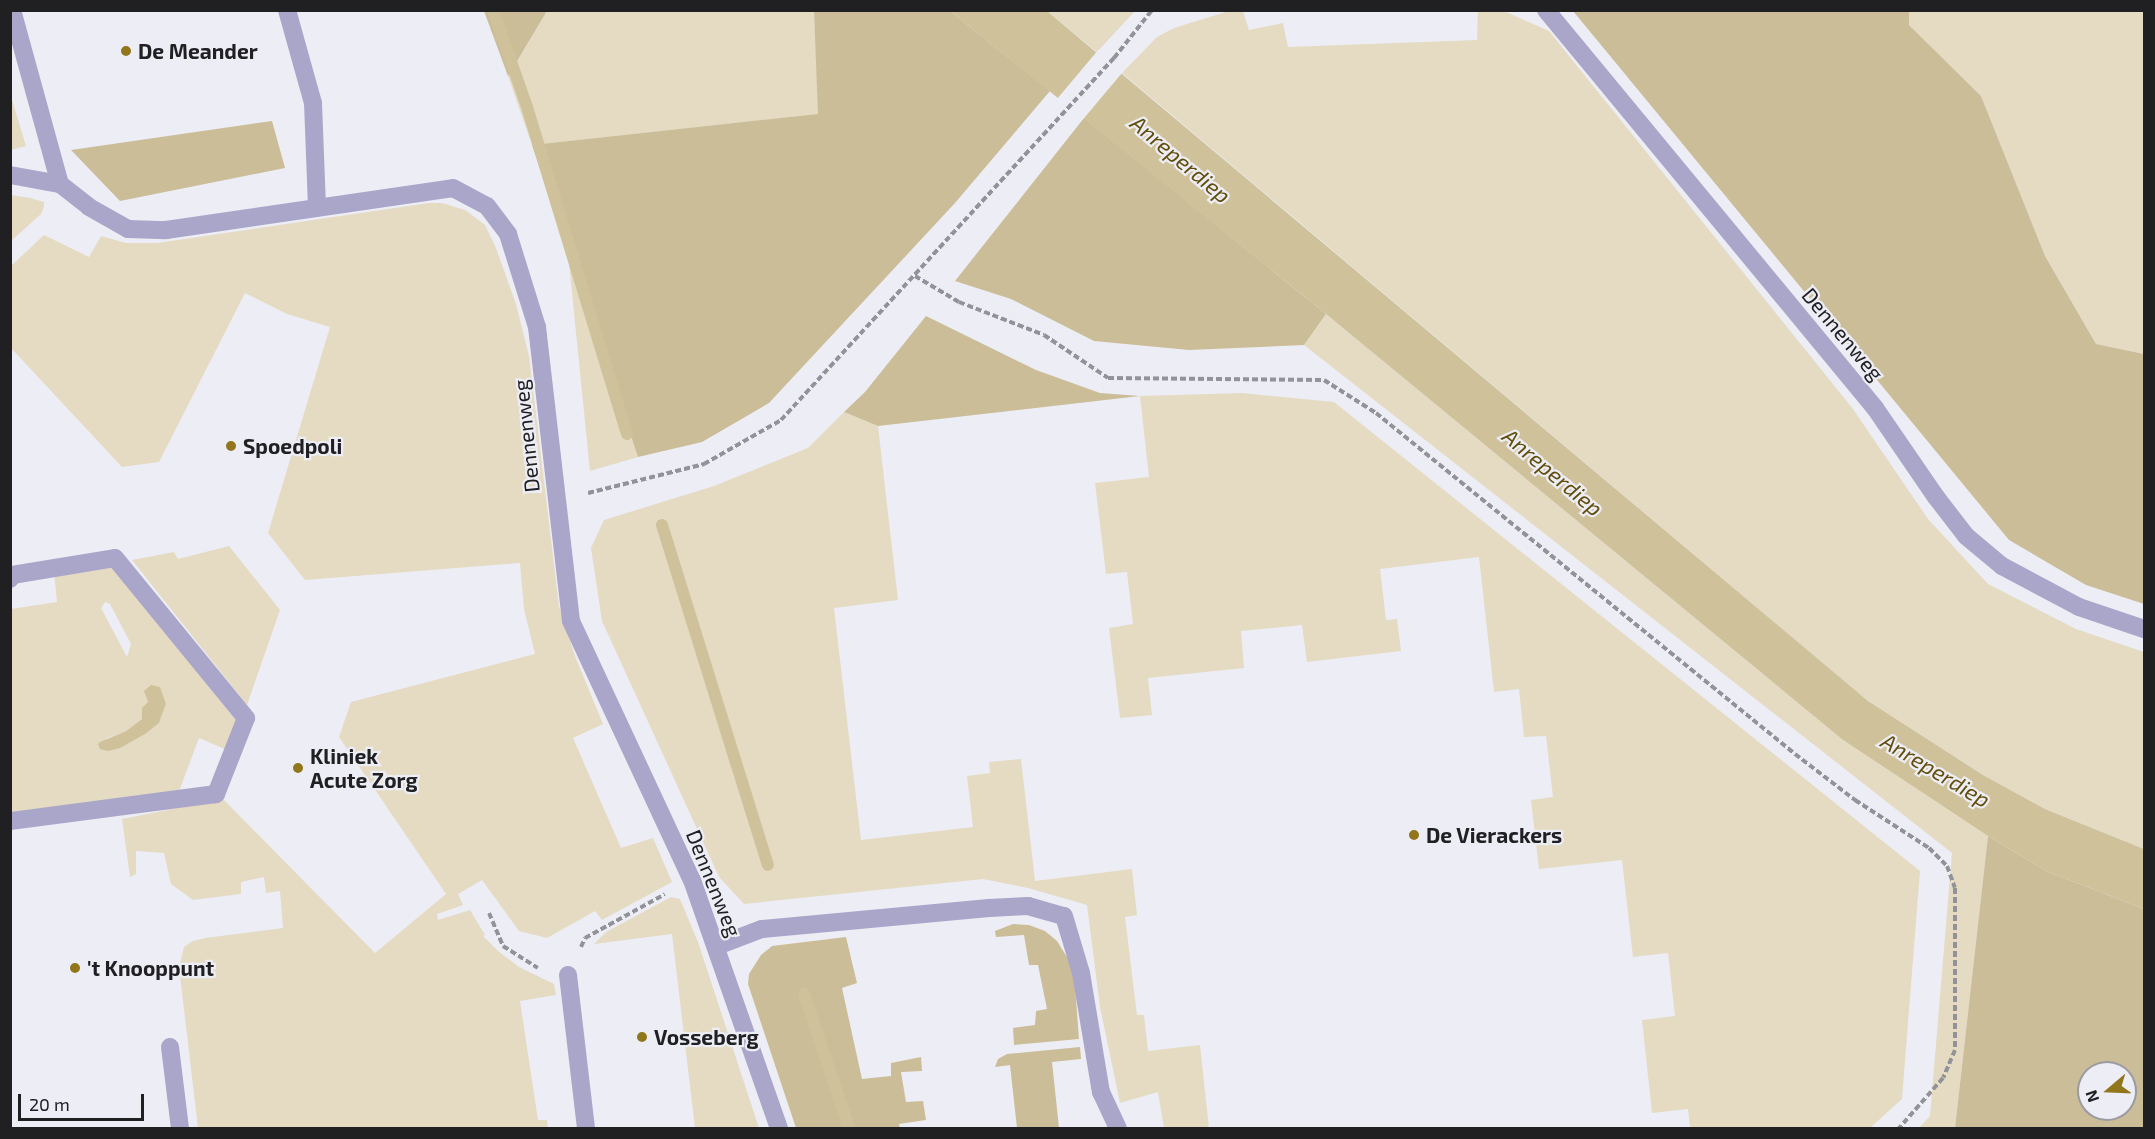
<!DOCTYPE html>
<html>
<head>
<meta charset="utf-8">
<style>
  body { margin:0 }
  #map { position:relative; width:2155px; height:1139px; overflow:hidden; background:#ededf6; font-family:"Exo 2",sans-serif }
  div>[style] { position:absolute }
  .green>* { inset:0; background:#e4dbc2 }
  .forest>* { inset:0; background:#cbbd97 }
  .water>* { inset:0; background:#cfc29b }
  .pier>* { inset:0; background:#ededf6; transform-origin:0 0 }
  .stream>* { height:12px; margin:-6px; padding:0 6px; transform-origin:6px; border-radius:6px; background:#cfc29b }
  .path>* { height:4px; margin-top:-2px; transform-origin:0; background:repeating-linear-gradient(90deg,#929299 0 6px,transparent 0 9px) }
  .service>* { height:18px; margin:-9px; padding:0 9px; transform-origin:9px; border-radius:9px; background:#a9a6c9 }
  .minor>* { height:18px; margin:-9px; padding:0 9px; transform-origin:9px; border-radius:9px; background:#a9a6c9 }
  .dots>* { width:16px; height:16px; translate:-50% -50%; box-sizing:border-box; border:3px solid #ededf6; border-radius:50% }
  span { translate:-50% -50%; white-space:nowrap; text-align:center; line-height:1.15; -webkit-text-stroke:4.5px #ededf6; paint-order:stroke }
  .poi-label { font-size:21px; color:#202023; font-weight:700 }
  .left { translate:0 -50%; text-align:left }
  .street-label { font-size:21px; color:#202023 }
  .water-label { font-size:22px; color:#624e0a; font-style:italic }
  .frame { position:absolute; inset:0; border:12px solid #202023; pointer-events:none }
  .north { position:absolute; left:2077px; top:1061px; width:60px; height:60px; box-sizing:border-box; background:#ededf6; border:2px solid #9b9ba2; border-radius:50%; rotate:251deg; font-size:16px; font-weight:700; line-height:24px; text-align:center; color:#202023 }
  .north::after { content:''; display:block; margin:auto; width:21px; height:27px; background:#91761c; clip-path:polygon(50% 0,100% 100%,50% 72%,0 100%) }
  .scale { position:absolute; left:18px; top:1094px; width:126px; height:27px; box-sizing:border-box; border:3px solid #202023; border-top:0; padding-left:8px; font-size:18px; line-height:21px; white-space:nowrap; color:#202023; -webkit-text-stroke:4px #ededf6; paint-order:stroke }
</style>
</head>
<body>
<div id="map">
  <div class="green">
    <i style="clip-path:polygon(547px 11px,814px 11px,819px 114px,532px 145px,508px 76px)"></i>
    <i style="clip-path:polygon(1047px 11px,1135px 11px,1097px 52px)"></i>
    <i style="clip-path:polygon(1229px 11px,1243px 11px,1249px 30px,1283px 23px,1288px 47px,1477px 40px,1478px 11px,1506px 12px,1549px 31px,1853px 409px,1928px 519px,1988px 584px,2076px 629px,2144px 652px,2144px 849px,2045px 809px,1983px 775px,1868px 701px,1122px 73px,1157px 37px,1174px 28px)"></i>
    <i style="clip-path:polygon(1909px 11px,2144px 11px,2144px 354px,2096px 344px,2045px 256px,1981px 96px,1909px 25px)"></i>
    <i style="clip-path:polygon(10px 93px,26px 146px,11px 150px,10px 150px)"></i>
    <i style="clip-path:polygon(11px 195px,30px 198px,44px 202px,44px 207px,41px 214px,11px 241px)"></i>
    <i style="clip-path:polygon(429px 203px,442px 203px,465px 210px,485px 225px,496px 248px,516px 304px,529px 356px,559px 606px,575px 656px,603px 724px,573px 738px,621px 848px,653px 838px,672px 882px,602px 920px,595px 911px,547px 938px,519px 931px,482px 880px,458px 894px,463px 905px,437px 914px,438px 920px,470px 910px,485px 935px,483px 936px,498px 951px,519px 967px,554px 984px,556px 995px,520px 1001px,538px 1120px,547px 1120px,548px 1128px,198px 1128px,179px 967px,184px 947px,193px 941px,205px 938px,283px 928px,280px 891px,266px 893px,264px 877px,241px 882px,241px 894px,193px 900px,171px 884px,164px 853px,136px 851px,136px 874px,130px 877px,122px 819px,223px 799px,375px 953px,446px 894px,339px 737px,351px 702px,535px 654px,524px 609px,520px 563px,305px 580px,268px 533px,330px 327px,287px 314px,245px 293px,159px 462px,122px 467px,11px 348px,11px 266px,44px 235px,89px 257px,101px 236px,126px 243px,157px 243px)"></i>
    <i style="clip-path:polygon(568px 253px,638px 457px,590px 471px)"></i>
    <i style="clip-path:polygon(1326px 314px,1843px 740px,1988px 836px,1955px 1128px,1919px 1128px,1930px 1116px,1952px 853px,1304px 345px)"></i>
    <i style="clip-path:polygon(1242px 393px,1334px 402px,1920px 871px,1902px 1099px,1870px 1128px,1690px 1128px,1688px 1109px,1652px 1113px,1642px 1020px,1675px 1016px,1668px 953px,1633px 957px,1622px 860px,1539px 869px,1531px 800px,1553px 797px,1546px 736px,1524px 737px,1519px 689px,1494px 692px,1479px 557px,1380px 569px,1386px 620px,1397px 619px,1401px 651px,1307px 662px,1302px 625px,1241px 631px,1244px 668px,1148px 678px,1152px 715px,1120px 718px,1109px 628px,1133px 624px,1127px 572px,1106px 574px,1095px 483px,1149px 477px,1140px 396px)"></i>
    <i style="clip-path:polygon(844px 412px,878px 426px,898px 600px,834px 608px,861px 840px,973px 827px,967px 776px,990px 773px,989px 762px,1021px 759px,1035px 881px,1132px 869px,1137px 915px,1125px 917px,1137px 1015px,1144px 1015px,1148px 1051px,1200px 1045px,1209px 1128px,1164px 1128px,1158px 1092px,1120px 1103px,1100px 1007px,1087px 905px,1028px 888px,983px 879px,744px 904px,719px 877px,602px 621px,591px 548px,604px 520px,714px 486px,808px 448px)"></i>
    <i style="clip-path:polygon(229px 546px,280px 610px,247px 705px,132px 560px,174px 552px,178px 559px)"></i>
    <i style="clip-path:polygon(evenodd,111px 564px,238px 723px,227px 750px,199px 738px,178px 794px,11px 815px,11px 609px,57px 602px,54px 572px,111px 564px,105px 602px,110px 604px,131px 644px,127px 657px,101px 608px,105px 602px,111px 564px,145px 694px,166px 704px,159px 723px,127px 744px,105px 739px,126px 731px,142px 719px,148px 702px,145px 694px)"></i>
    <i style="clip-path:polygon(671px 897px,680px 899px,698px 942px,759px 1128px,695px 1128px,672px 934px,594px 944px,606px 932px)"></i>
  </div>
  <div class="forest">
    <i style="clip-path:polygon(484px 11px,547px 11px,508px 76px)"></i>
    <i style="clip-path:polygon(814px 11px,950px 11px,1050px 91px,955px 203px,769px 403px,702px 442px,638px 457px,532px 145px,818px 114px)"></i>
    <i style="clip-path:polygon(1573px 11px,1909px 11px,1909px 25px,1981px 96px,2045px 256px,2096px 344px,2144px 354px,2144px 604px,2086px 585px,2009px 540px)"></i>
    <i style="clip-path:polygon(1084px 118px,1326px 314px,1304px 345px,1189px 350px,1094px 341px,1011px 299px,955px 281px)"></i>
    <i style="clip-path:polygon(272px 121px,285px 168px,120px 201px,71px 150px)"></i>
    <i style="clip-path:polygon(926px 316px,1036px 370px,1100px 393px,1140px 396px,878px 426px,844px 412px,865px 392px)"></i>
    <i style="clip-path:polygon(evenodd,1988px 836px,2046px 871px,2144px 909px,2144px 1128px,1955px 1128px,1988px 836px,2089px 1073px,2125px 1073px,2125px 1109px,2089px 1109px,2089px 1073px)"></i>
    <i style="clip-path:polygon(1013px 924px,1029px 925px,1045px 931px,1057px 941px,1070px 962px,1075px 986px,1079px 1039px,1014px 1045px,1013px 1028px,1035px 1025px,1036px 1011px,1047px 1009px,1038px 965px,1029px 965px,1024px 935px,996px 937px,995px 931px)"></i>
    <i style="clip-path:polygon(846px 937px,857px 983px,842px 988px,862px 1079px,891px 1076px,891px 1063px,921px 1057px,922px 1071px,901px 1072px,906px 1102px,923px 1101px,926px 1120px,899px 1124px,900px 1128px,796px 1128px,748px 984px,749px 974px,761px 955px,772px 946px)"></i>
    <i style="clip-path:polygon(1080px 1047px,1081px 1059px,1052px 1062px,1059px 1128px,1017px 1128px,1010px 1065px,995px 1067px,998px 1059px,1007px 1054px)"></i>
  </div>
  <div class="water">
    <i style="clip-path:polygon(950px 11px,1047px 11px,1868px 701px,1983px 775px,2045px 809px,2144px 849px,2144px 909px,2046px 871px,1988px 836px,1843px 740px,1326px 314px)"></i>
    <i style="clip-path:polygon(151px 685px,160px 687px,166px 704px,159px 723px,145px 734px,120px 748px,108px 751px,100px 749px,98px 744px,100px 742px,126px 731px,142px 719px,142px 708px,148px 702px,144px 691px)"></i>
  </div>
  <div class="pier">
    <i style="left:1099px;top:49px;width:33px;height:66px;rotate:40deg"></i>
  </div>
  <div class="stream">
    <i style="left:493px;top:10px;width:103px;rotate:70.7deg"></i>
    <i style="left:527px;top:107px;width:342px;rotate:73deg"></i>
    <i style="left:662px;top:525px;width:356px;rotate:72.7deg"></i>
    <i style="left:804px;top:994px;width:141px;rotate:71.4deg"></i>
  </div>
  <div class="path">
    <i style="left:915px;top:276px;width:51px;rotate:30.6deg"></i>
    <i style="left:959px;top:302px;width:91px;rotate:21.2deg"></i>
    <i style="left:1044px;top:335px;width:77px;rotate:33.9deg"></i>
    <i style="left:1108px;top:378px;width:216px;rotate:0.5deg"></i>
    <i style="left:1324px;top:380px;width:62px;rotate:32.4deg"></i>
    <i style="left:1376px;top:413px;width:540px;rotate:39.14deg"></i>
    <i style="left:1795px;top:754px;width:76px;rotate:37.5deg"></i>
    <i style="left:1855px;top:800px;width:88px;rotate:33deg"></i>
    <i style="left:1929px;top:848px;width:25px;rotate:45deg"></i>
    <i style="left:1947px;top:866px;width:23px;rotate:70deg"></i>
    <i style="left:1955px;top:888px;width:162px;rotate:90deg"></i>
    <i style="left:1955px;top:1050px;width:30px;rotate:113deg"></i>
    <i style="left:1943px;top:1078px;width:67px;rotate:131.3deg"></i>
    <i style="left:588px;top:493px;width:120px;rotate:-14deg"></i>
    <i style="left:704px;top:464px;width:89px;rotate:-29.7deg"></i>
    <i style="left:781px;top:420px;width:492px;rotate:-47.4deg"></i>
    <i style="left:1114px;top:58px;width:61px;rotate:-51.6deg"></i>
    <i style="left:489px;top:913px;width:36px;rotate:67deg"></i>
    <i style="left:503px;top:946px;width:41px;rotate:32.2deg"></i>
    <i style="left:581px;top:947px;width:10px;rotate:-66deg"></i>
    <i style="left:585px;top:938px;width:91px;rotate:-28.8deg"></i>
  </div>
  <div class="service">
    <i style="left:12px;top:10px;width:180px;rotate:74.6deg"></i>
    <i style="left:287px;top:10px;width:97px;rotate:74.4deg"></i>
    <i style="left:313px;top:103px;width:104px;rotate:87.8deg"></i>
    <i style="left:10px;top:579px;width:4px;rotate:-63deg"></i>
    <i style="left:12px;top:575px;width:104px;rotate:-9.4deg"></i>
    <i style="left:115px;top:558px;width:207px;rotate:50.7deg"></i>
    <i style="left:246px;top:718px;width:82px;rotate:111.5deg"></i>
    <i style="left:216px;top:794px;width:208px;rotate:172.5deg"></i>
    <i style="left:717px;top:946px;width:48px;rotate:-20.7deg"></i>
    <i style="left:762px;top:929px;width:228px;rotate:-5.3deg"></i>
    <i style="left:989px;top:908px;width:39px;rotate:-3deg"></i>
    <i style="left:1028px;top:906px;width:37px;rotate:16deg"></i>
    <i style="left:1064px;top:916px;width:59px;rotate:73.4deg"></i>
    <i style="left:1081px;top:973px;width:121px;rotate:80.5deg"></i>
    <i style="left:1101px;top:1092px;width:40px;rotate:65deg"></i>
    <i style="left:568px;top:975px;width:154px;rotate:83.3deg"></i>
  </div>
  <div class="minor">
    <i style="left:1546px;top:10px;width:516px;rotate:50.42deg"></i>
    <i style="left:1875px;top:408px;width:108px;rotate:55.6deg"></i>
    <i style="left:1936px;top:497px;width:49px;rotate:52.4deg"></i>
    <i style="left:1966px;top:536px;width:47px;rotate:39.8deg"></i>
    <i style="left:2002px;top:566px;width:87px;rotate:28deg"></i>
    <i style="left:2079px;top:607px;width:69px;rotate:18.7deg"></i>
    <i style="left:10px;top:175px;width:51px;rotate:10.2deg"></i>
    <i style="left:60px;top:184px;width:37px;rotate:38deg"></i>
    <i style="left:89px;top:207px;width:45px;rotate:29.4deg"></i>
    <i style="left:128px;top:229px;width:38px;rotate:2deg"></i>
    <i style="left:166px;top:230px;width:290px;rotate:-8.3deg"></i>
    <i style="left:453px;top:188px;width:38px;rotate:28deg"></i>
    <i style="left:487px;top:206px;width:35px;rotate:53deg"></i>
    <i style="left:508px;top:234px;width:97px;rotate:72.7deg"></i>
    <i style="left:537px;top:327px;width:296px;rotate:83.4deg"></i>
    <i style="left:571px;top:621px;width:286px;rotate:65deg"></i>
    <i style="left:692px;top:880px;width:263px;rotate:70.7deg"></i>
    <i style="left:170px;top:1047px;width:82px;rotate:83deg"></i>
  </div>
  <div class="dots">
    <i style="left:126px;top:51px;background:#91761c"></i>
    <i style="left:231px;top:446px;background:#91761c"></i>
    <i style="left:298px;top:768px;background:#91761c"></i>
    <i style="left:1414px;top:835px;background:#91761c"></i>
    <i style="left:75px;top:968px;background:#91761c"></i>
    <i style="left:642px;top:1037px;background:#91761c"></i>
  </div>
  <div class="poi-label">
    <span class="left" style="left:138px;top:51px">De Meander</span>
    <span class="left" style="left:243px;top:446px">Spoedpoli</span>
    <span class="left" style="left:310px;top:768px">Kliniek<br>Acute Zorg</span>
    <span class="left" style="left:1426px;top:835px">De Vierackers</span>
    <span class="left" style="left:87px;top:968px">'t Knooppunt</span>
    <span class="left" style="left:654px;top:1037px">Vosseberg</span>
  </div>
  <div class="street-label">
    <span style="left:1843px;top:334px;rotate:50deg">Dennenweg</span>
    <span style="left:526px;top:436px;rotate:-96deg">Dennenweg</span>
    <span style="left:714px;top:883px;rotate:68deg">Dennenweg</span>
  </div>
  <div class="water-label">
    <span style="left:1181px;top:159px;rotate:40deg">Anreperdiep</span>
    <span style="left:1553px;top:472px;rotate:40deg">Anreperdiep</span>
    <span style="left:1936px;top:770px;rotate:31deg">Anreperdiep</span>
  </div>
  <div class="frame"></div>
  <div class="north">N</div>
  <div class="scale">20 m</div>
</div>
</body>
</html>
